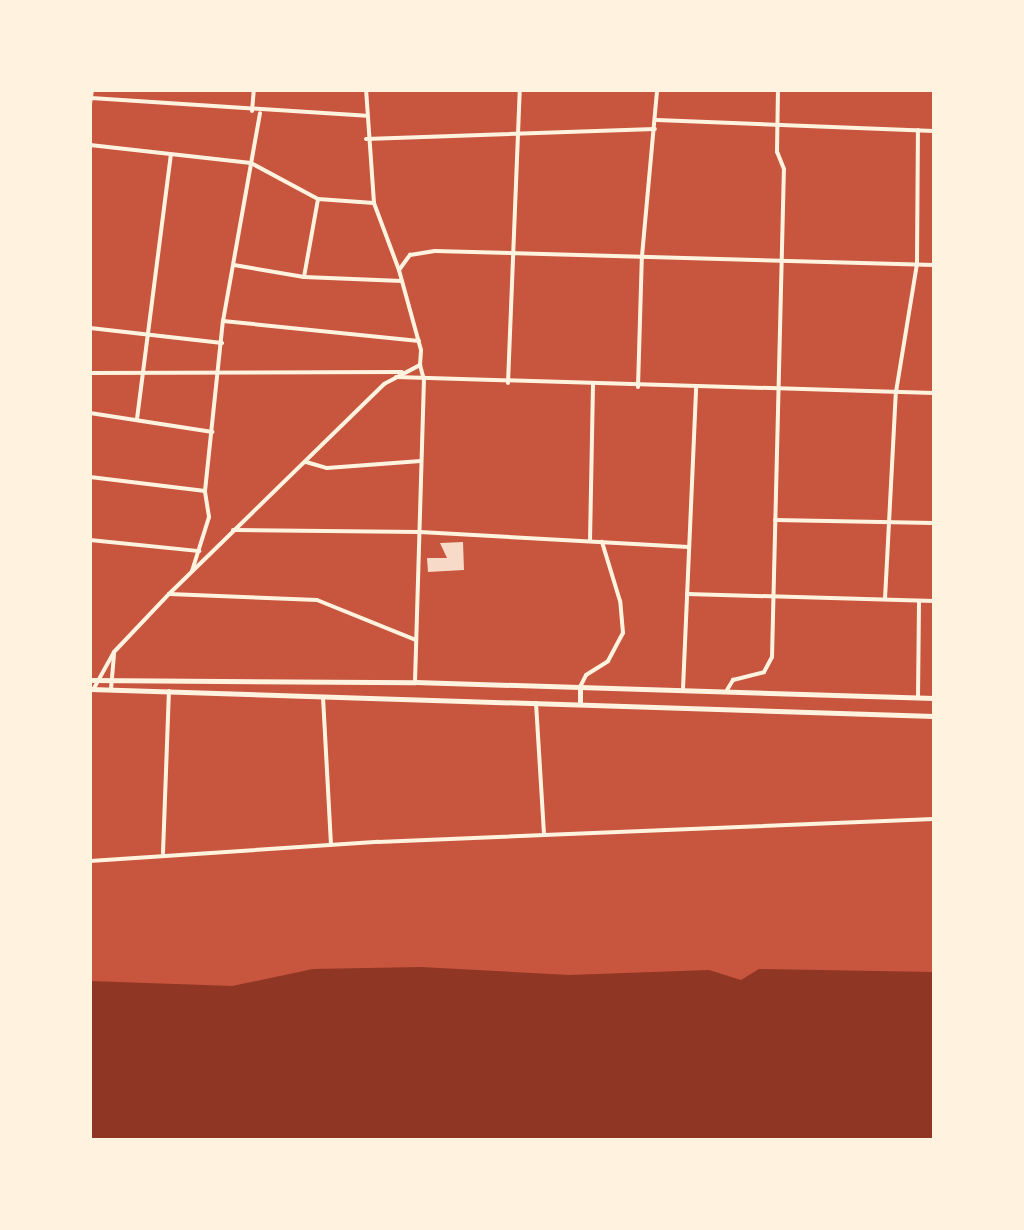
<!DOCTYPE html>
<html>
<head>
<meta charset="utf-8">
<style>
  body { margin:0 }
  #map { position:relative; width:1024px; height:1230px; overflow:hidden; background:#c8553d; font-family:"Source Sans 3",sans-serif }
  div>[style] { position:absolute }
  .water>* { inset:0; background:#8f3625 }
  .building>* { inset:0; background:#f7dbc8 }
  .minor>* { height:4px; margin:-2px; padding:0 2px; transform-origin:2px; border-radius:2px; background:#fff3e0 }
  .tertiary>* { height:4px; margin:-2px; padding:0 2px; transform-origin:2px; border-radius:2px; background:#fff3e0 }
  .secondary>* { height:5px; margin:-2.5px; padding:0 2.5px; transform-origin:2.5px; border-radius:2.5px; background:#fff3e0 }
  span { translate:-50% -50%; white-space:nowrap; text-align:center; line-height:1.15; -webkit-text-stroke:8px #fff3e0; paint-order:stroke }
  .frame { position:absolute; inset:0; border:92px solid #fff3e0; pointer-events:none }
</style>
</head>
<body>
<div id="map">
  <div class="water">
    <i style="clip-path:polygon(421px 967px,569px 975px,709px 970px,741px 980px,759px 969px,934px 972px,934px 1140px,90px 1140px,90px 981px,232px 986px,313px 969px)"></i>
  </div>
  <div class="building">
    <i style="clip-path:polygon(463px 542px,464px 570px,428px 572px,427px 558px,447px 558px,440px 543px)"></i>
  </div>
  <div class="minor">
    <i style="left:91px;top:98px;width:276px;rotate:3.7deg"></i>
    <i style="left:252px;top:111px;width:21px;rotate:-85deg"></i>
    <i style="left:657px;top:120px;width:277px;rotate:2.3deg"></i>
    <i style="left:366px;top:139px;width:289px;rotate:-2deg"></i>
    <i style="left:90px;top:145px;width:162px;rotate:6.4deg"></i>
    <i style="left:251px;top:163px;width:76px;rotate:28.2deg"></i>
    <i style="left:318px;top:199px;width:56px;rotate:4.1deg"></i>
    <i style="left:234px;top:265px;width:71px;rotate:9.7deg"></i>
    <i style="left:304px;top:277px;width:98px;rotate:2.3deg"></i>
    <i style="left:399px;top:270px;width:19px;rotate:-54deg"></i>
    <i style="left:410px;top:255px;width:25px;rotate:-9deg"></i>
    <i style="left:435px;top:251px;width:499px;rotate:1.6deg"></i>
    <i style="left:304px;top:277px;width:79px;rotate:-79.8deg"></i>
    <i style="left:223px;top:321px;width:197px;rotate:5.8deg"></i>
    <i style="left:90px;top:328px;width:133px;rotate:6.5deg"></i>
    <i style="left:90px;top:373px;width:312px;rotate:-0.2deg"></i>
    <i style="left:396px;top:377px;width:538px;rotate:1.7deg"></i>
    <i style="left:508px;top:383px;width:293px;rotate:-87.7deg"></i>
    <i style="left:638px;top:387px;width:131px;rotate:-88.3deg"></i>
    <i style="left:642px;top:256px;width:167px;rotate:-84.8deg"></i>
    <i style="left:90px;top:413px;width:124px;rotate:8.8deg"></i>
    <i style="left:137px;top:419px;width:266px;rotate:-82.7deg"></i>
    <i style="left:306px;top:462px;width:22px;rotate:16deg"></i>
    <i style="left:327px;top:468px;width:94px;rotate:-4.3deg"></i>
    <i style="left:90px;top:477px;width:116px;rotate:6.9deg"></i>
    <i style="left:775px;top:520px;width:159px;rotate:1.1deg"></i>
    <i style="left:233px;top:530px;width:187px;rotate:0.6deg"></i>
    <i style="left:420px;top:532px;width:269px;rotate:3.2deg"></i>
    <i style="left:90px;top:540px;width:110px;rotate:5.8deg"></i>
    <i style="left:590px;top:541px;width:156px;rotate:-88.9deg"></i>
    <i style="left:192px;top:571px;width:57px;rotate:-72.5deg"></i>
    <i style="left:209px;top:517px;width:26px;rotate:-99deg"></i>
    <i style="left:205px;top:491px;width:171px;rotate:-84deg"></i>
    <i style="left:223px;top:321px;width:211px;rotate:-79.9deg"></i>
    <i style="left:169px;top:594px;width:148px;rotate:2.3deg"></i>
    <i style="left:317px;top:600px;width:107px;rotate:22deg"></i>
    <i style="left:687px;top:594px;width:247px;rotate:1.6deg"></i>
    <i style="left:885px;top:599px;width:207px;rotate:-87deg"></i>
    <i style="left:896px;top:392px;width:130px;rotate:-80.7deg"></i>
    <i style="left:917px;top:264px;width:134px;rotate:-89.6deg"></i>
    <i style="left:415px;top:682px;width:302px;rotate:-88.3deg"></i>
    <i style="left:424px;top:380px;width:16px;rotate:-105deg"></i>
    <i style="left:580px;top:687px;width:13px;rotate:-63deg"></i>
    <i style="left:586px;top:675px;width:26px;rotate:-32deg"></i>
    <i style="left:608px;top:661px;width:32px;rotate:-62deg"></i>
    <i style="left:623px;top:633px;width:32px;rotate:-95deg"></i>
    <i style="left:620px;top:601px;width:62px;rotate:-107deg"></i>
    <i style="left:111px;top:689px;width:35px;rotate:-85deg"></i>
    <i style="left:683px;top:689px;width:301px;rotate:-87.5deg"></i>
    <i style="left:93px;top:690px;width:43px;rotate:-61.1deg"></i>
    <i style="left:114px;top:652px;width:80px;rotate:-46.5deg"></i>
    <i style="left:169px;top:594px;width:301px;rotate:-44.3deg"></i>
    <i style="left:384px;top:384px;width:41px;rotate:-27.8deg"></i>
    <i style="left:420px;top:365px;width:15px;rotate:-86deg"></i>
    <i style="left:421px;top:350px;width:83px;rotate:-105.4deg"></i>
    <i style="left:399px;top:270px;width:72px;rotate:-110.5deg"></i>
    <i style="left:374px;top:203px;width:113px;rotate:-94deg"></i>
    <i style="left:727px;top:690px;width:12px;rotate:-59deg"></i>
    <i style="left:733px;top:680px;width:32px;rotate:-14deg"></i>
    <i style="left:764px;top:672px;width:17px;rotate:-62deg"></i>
    <i style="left:772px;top:657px;width:488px;rotate:-88.6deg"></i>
    <i style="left:784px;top:169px;width:18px;rotate:-112deg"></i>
    <i style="left:777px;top:152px;width:62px;rotate:-89.1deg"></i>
    <i style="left:323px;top:697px;width:148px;rotate:86.9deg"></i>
    <i style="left:918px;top:698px;width:97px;rotate:-89.4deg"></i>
    <i style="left:536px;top:703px;width:132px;rotate:86.5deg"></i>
    <i style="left:163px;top:853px;width:162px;rotate:-87.9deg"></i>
    <i style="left:90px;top:861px;width:289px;rotate:-3.8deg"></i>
    <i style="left:378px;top:842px;width:556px;rotate:-2.37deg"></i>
  </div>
  <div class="tertiary">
    <i style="left:90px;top:104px;width:14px;rotate:-82deg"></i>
  </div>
  <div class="secondary">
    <i style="left:90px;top:680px;width:325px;rotate:0.4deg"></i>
    <i style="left:415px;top:682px;width:519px;rotate:1.77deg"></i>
    <i style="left:580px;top:687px;width:17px;rotate:90deg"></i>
    <i style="left:90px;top:689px;width:844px;rotate:1.83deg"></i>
  </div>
  <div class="frame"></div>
</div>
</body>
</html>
